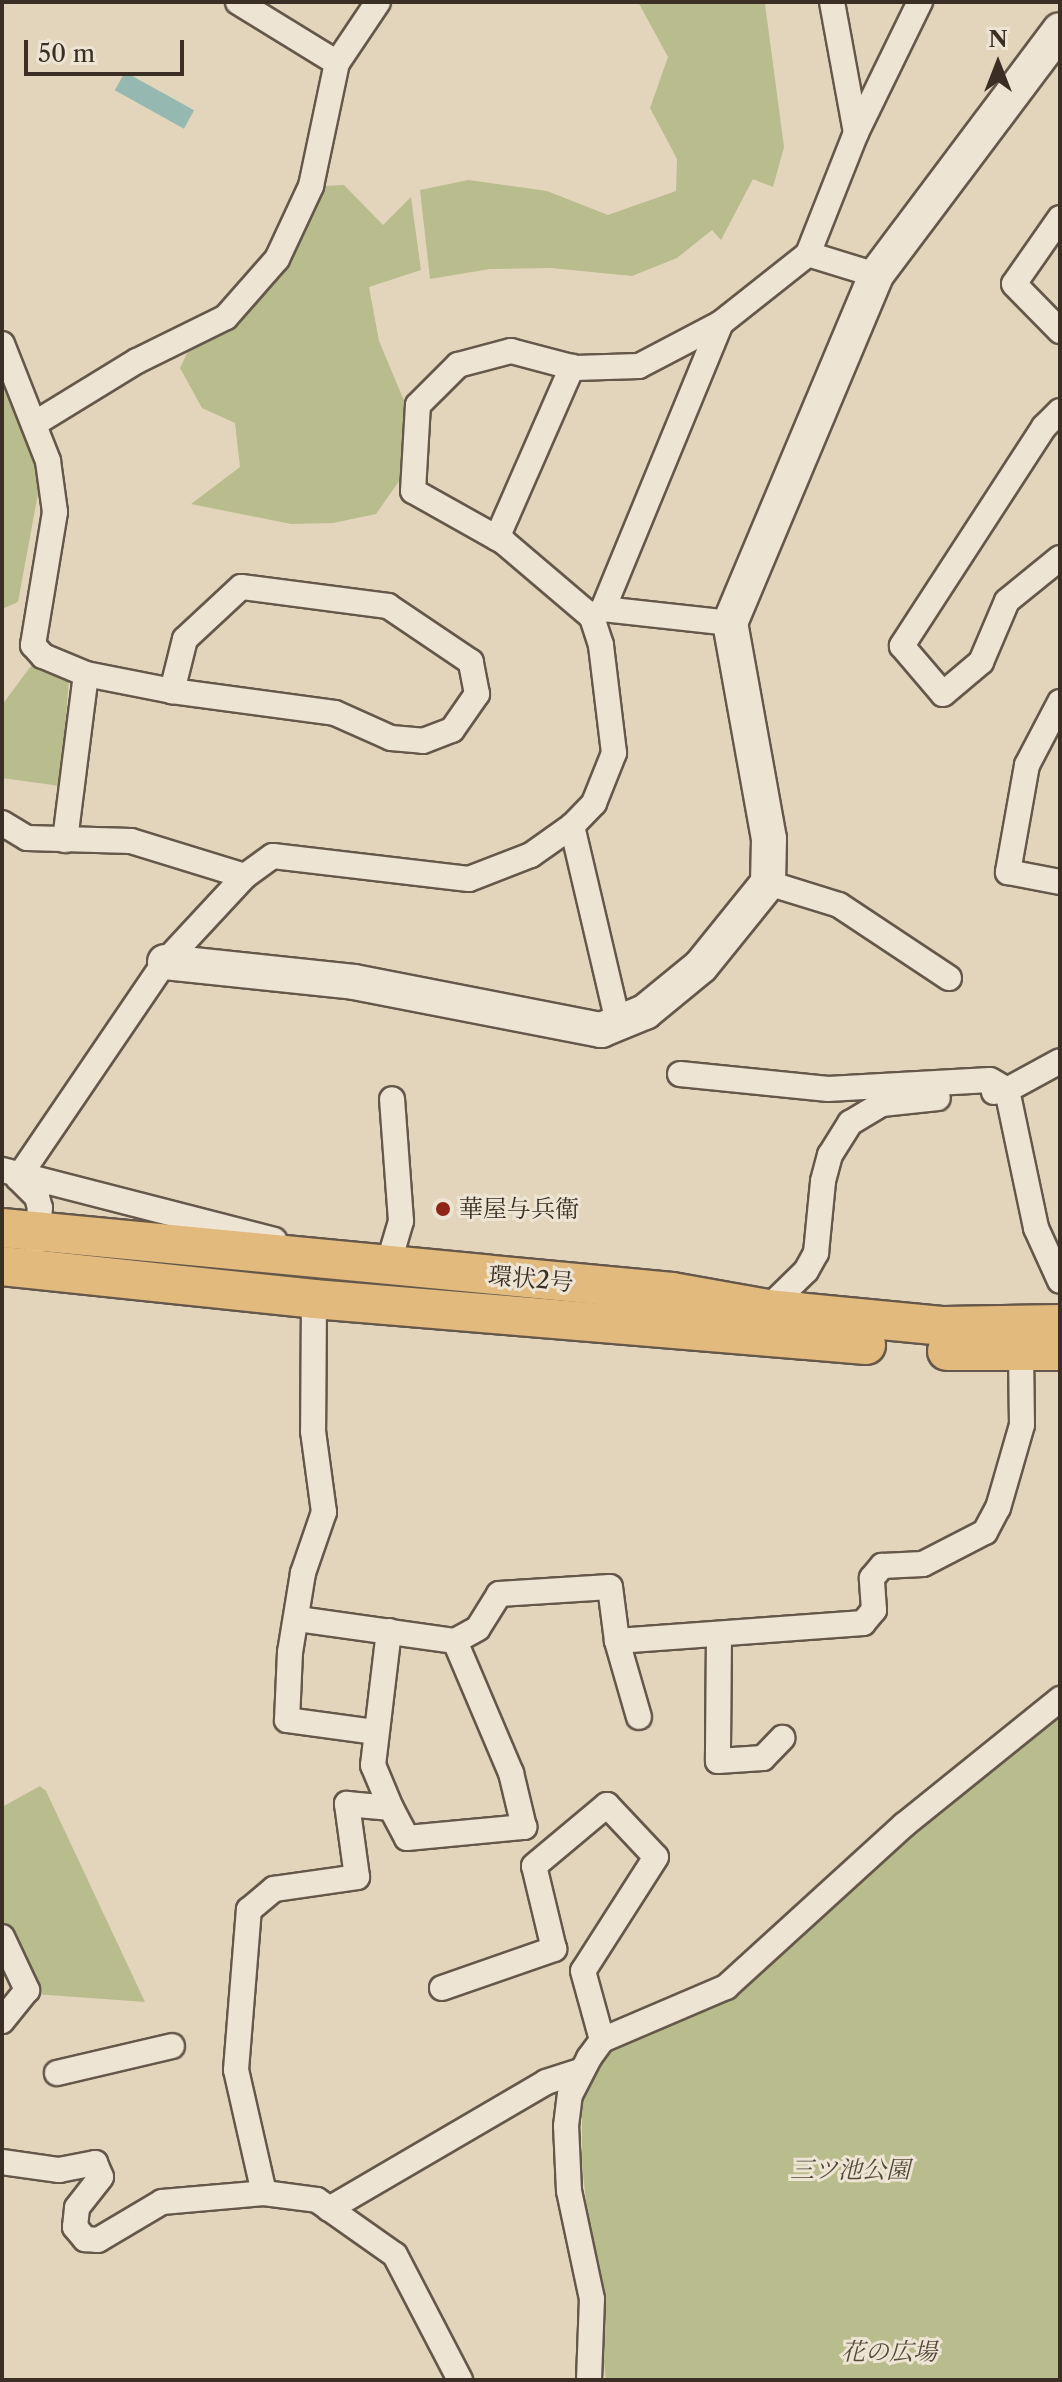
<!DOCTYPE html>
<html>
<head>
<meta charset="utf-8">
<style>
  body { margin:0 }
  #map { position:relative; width:1062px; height:2382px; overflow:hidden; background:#e3d5bc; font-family:"Libre Caslon Text","Noto Serif JP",serif }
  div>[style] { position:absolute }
  .green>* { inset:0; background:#b9bc8d }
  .water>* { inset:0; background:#95b9b0; transform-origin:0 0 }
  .roads { filter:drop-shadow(2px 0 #65584a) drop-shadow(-2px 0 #65584a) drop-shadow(0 2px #65584a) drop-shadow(0 -2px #65584a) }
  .street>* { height:24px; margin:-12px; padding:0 12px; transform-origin:12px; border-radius:12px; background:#ede4d3 }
  .secondary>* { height:34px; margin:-17px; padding:0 17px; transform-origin:17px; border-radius:17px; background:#ede4d3 }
  .primary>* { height:38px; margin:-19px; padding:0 19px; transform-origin:19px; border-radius:19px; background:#e2ba7e }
  .dots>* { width:22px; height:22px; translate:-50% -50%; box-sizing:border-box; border:4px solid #ede4d3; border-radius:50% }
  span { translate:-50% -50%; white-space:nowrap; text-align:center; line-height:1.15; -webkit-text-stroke:6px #ede4d3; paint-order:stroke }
  .poi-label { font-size:24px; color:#3b2e24 }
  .left { translate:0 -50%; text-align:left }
  .street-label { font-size:24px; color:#3b2e24 }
  .park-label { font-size:24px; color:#544a39; font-style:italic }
  .frame { position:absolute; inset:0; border:4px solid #3b2e24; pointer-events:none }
  .north { position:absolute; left:958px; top:24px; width:80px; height:80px; -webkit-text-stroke:6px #ede4d3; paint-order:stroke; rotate:0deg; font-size:22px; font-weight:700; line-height:32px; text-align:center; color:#3b2e24 }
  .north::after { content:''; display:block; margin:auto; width:28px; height:36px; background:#3b2e24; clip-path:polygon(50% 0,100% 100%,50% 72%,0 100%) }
  .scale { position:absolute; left:24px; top:40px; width:160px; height:36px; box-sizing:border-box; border:4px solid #3b2e24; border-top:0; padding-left:10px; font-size:24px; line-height:28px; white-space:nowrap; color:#3b2e24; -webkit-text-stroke:6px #ede4d3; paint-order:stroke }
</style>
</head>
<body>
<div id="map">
  <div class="green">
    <i style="clip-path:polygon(638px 2px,765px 4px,784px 147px,773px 187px,753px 179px,721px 240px,712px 230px,677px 258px,632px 276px,551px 268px,490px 269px,430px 279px,420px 190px,468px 180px,547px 191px,608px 215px,676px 191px,677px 159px,650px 108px,668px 57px)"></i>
    <i style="clip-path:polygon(344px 185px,383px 225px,411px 197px,421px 270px,369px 287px,379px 341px,405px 403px,402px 477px,376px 514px,333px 523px,291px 524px,191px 504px,240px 467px,235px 423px,202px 408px,180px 368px,188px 351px,232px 324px,323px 186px)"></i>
    <i style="clip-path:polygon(2px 384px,42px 472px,18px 602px,2px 609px)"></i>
    <i style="clip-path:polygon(31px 666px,69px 680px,60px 786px,2px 778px,2px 705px)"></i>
    <i style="clip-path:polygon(1060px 1718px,1060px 2380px,606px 2380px,582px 2165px,582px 2092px,610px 2049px,740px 1986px,909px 1831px,1027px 1736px)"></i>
    <i style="clip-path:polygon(40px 1786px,46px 1791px,145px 2002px,35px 1994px,2px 1925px,2px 1807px)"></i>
  </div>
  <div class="water">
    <i style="left:125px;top:72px;width:79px;height:21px;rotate:29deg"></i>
  </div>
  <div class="roads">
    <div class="street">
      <i style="left:238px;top:2px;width:116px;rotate:31.6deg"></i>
      <i style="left:832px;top:2px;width:133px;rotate:79.6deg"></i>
      <i style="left:1060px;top:218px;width:80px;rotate:124.9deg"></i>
      <i style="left:1014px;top:284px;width:66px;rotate:45.6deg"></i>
      <i style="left:808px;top:254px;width:71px;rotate:17.2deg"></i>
      <i style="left:2px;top:344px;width:126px;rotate:68.5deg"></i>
      <i style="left:48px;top:461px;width:51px;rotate:82.2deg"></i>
      <i style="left:55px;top:512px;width:135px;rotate:99.4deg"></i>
      <i style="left:33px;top:645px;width:15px;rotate:48deg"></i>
      <i style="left:43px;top:656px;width:47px;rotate:22.7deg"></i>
      <i style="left:86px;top:674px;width:88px;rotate:11.2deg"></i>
      <i style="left:172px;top:691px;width:164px;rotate:7.7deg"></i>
      <i style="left:335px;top:713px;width:61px;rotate:24.1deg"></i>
      <i style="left:391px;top:738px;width:32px;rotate:5deg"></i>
      <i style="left:423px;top:741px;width:31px;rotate:-21deg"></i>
      <i style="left:452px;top:730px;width:44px;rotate:-55.2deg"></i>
      <i style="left:477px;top:694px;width:33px;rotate:-101deg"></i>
      <i style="left:471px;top:662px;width:100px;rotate:-146deg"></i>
      <i style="left:388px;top:606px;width:148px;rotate:-172.6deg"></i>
      <i style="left:241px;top:587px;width:76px;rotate:137.1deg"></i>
      <i style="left:185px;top:639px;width:54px;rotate:104deg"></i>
      <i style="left:1060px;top:411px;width:23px;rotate:135deg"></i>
      <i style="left:1044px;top:427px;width:261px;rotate:123deg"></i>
      <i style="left:902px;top:646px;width:63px;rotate:49.5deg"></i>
      <i style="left:943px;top:694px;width:50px;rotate:-40.1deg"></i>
      <i style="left:981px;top:662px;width:66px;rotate:-66.9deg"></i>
      <i style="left:1007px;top:601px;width:68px;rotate:-39.1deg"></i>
      <i style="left:34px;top:424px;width:121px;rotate:-31.5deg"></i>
      <i style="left:137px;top:361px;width:99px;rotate:-26.3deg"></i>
      <i style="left:226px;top:317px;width:77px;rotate:-48.7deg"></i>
      <i style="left:277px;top:259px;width:81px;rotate:-65deg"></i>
      <i style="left:311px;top:186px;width:126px;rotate:-78.1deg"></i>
      <i style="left:337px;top:63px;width:73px;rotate:-56.1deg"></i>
      <i style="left:497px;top:538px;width:187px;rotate:-66.3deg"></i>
      <i style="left:603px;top:609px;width:128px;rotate:6.3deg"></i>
      <i style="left:592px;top:617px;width:14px;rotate:-36deg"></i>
      <i style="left:603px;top:609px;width:309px;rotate:-67.6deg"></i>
      <i style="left:1060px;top:702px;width:71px;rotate:117.6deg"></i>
      <i style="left:1027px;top:765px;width:109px;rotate:100.1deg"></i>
      <i style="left:1008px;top:872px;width:53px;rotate:10.9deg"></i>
      <i style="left:2px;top:823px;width:29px;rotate:31deg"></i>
      <i style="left:27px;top:838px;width:104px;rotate:1.7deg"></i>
      <i style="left:131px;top:841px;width:119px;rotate:17.1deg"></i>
      <i style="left:572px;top:826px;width:206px;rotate:76.8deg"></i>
      <i style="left:65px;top:840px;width:167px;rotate:-82.8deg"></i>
      <i style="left:768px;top:883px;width:74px;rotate:17.2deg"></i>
      <i style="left:839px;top:905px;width:132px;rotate:33.6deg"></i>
      <i style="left:680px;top:1074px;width:149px;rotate:5.8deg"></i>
      <i style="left:828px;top:1089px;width:162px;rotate:-3.2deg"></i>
      <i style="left:990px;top:1080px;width:20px;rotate:30deg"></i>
      <i style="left:1007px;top:1090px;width:141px;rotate:78.1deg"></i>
      <i style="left:1036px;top:1228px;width:58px;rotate:65.6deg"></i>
      <i style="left:994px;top:1092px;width:13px;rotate:-9deg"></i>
      <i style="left:1007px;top:1090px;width:60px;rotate:-28.7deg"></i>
      <i style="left:2px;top:1170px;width:281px;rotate:14.4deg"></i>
      <i style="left:18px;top:1178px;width:261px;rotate:-55.8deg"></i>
      <i style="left:165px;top:962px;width:117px;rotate:-47.1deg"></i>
      <i style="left:245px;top:876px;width:34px;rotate:-36deg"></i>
      <i style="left:273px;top:856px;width:197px;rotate:6.7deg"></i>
      <i style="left:469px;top:879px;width:66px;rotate:-21.2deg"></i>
      <i style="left:531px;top:855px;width:50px;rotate:-35.3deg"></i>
      <i style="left:572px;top:826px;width:32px;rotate:-46deg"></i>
      <i style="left:594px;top:803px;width:54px;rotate:-68.2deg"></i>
      <i style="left:614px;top:753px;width:109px;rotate:-96.9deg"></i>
      <i style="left:601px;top:645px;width:29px;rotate:-108deg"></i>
      <i style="left:592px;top:617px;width:116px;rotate:-139.6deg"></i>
      <i style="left:504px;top:542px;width:104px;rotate:-150.7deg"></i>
      <i style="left:413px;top:491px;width:86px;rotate:-86.7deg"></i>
      <i style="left:418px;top:405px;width:57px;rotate:-45deg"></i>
      <i style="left:458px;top:365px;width:55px;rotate:-14.8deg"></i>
      <i style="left:511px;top:351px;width:66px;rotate:14.9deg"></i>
      <i style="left:575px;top:368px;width:64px;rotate:-1.8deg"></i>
      <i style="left:639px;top:366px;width:93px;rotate:-27.7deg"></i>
      <i style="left:721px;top:323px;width:111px;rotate:-38.4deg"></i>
      <i style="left:808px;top:254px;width:130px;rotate:-68.4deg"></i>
      <i style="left:856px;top:133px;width:146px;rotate:-64deg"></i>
      <i style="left:18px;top:1178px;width:27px;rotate:45deg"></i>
      <i style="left:37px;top:1197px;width:11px;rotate:75deg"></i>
      <i style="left:40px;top:1208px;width:35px;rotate:97deg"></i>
      <i style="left:388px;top:1265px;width:46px;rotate:-73.5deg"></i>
      <i style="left:401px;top:1221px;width:122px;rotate:-94.2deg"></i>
      <i style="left:314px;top:1299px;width:132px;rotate:90.4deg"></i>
      <i style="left:313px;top:1431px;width:82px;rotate:82.3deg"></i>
      <i style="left:324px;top:1512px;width:65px;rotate:109deg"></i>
      <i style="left:303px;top:1573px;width:80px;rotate:99.3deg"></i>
      <i style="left:290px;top:1652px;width:68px;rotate:92.5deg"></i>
      <i style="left:287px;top:1720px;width:89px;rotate:7.8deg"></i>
      <i style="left:767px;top:1309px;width:54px;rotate:-44.3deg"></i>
      <i style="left:806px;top:1271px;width:21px;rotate:-61deg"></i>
      <i style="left:816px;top:1253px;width:72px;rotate:-84.4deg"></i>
      <i style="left:823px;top:1181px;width:27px;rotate:-75deg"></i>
      <i style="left:830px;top:1155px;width:38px;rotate:-58deg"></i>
      <i style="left:850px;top:1123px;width:37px;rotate:-31deg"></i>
      <i style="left:882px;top:1104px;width:56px;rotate:-6.1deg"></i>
      <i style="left:298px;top:1619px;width:159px;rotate:8deg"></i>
      <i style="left:455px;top:1641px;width:26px;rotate:-29deg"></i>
      <i style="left:478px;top:1628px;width:40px;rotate:-58deg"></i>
      <i style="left:499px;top:1594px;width:111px;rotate:-3.6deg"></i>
      <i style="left:610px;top:1587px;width:54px;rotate:82.6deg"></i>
      <i style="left:617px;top:1641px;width:79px;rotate:73.9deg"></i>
      <i style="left:389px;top:1631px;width:135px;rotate:96.8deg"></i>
      <i style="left:373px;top:1765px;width:47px;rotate:67.3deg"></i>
      <i style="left:719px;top:1634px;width:127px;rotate:90.5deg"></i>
      <i style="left:718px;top:1761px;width:45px;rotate:-3.8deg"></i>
      <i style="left:763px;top:1758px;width:28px;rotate:-46deg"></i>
      <i style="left:617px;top:1641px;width:247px;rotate:-4.2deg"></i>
      <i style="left:863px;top:1623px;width:17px;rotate:-50deg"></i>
      <i style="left:874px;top:1610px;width:32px;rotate:-94deg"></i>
      <i style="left:872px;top:1578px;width:16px;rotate:-50deg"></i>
      <i style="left:882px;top:1566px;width:41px;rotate:-2.8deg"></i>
      <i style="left:923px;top:1564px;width:70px;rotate:-27.3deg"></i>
      <i style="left:985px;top:1532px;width:27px;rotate:-62deg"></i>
      <i style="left:998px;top:1508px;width:86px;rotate:-73.9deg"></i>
      <i style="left:1022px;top:1425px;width:71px;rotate:-90.8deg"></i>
      <i style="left:2px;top:1937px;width:59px;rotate:64.7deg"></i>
      <i style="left:27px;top:1990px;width:40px;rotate:129deg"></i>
      <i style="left:442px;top:1988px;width:119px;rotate:-19.2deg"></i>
      <i style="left:554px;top:1949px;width:85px;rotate:-103.5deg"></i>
      <i style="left:534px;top:1866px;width:95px;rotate:-39.9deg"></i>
      <i style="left:607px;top:1805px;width:71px;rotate:46.7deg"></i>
      <i style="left:656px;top:1857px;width:135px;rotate:122.6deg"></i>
      <i style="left:583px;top:1971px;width:72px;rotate:74.6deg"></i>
      <i style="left:57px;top:2073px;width:118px;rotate:-13.2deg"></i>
      <i style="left:2px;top:2162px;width:58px;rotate:8deg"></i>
      <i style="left:59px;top:2170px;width:37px;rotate:-11deg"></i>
      <i style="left:95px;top:2163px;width:15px;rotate:67deg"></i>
      <i style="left:101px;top:2177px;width:39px;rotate:128deg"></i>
      <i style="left:77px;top:2208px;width:19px;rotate:96deg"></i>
      <i style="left:75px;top:2227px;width:16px;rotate:50deg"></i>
      <i style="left:85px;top:2239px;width:13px;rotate:4deg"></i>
      <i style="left:98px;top:2240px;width:74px;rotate:-30.7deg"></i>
      <i style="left:162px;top:2202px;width:102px;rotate:-5deg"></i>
      <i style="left:264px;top:2193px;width:53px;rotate:7.5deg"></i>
      <i style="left:317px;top:2200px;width:95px;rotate:35.2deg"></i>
      <i style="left:395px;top:2255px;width:141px;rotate:62.5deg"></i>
      <i style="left:264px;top:2193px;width:126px;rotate:-102.8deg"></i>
      <i style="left:236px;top:2070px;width:161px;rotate:-85.4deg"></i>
      <i style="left:249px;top:1910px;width:33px;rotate:-40deg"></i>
      <i style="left:274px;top:1889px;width:84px;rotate:-8.2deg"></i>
      <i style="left:357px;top:1877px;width:74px;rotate:-97.8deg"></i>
      <i style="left:347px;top:1804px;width:44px;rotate:5.2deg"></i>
      <i style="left:391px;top:1808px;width:34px;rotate:62deg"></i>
      <i style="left:407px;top:1838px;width:118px;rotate:-5.4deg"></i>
      <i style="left:524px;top:1827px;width:56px;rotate:-103.5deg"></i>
      <i style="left:511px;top:1773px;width:143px;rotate:-113deg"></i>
      <i style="left:329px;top:2209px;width:251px;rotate:-30.3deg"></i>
      <i style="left:546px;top:2082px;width:36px;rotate:-18deg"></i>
      <i style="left:589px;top:2380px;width:81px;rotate:-87.9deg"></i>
      <i style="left:592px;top:2299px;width:110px;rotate:-102deg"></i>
      <i style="left:569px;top:2191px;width:65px;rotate:-92.6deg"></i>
      <i style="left:566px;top:2126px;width:31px;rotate:-83deg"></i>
      <i style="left:570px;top:2095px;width:42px;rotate:-62.8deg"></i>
      <i style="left:589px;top:2058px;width:22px;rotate:-54deg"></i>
      <i style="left:602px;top:2040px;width:135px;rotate:-23.1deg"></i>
      <i style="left:726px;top:1987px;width:241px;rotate:-42.3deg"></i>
      <i style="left:904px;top:1825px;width:201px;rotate:-38.9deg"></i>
    </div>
    <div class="secondary">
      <i style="left:165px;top:962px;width:190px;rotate:6deg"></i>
      <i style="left:354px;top:982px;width:252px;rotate:11deg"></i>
      <i style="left:601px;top:1030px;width:48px;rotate:-22.2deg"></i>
      <i style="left:645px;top:1012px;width:72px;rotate:-39.4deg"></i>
      <i style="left:701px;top:966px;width:107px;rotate:-51.1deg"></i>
      <i style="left:768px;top:883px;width:44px;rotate:-88.7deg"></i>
      <i style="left:769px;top:839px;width:219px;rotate:-100.2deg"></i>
      <i style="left:730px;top:623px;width:377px;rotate:-67.2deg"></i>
      <i style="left:876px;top:275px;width:306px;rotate:-53.1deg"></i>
    </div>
    <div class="primary">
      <i style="left:2px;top:1228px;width:673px;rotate:5.46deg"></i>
      <i style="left:672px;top:1292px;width:97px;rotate:10.1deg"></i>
      <i style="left:767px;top:1309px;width:178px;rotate:5.5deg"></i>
      <i style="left:944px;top:1326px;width:116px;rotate:-1deg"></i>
      <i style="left:2px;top:1266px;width:314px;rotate:6deg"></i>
      <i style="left:314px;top:1299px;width:554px;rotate:4.76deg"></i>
      <i style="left:947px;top:1351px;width:113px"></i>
    </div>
  </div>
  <div class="dots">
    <i style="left:443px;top:1209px;background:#8f2418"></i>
  </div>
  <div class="poi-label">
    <span class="left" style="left:459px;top:1209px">華屋与兵衛</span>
  </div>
  <div class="street-label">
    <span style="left:531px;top:1279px;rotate:5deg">環状2号</span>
  </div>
  <div class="park-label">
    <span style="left:850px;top:2170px">三ツ池公園</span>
    <span style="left:889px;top:2352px">花の広場</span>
  </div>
  <div class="frame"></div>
  <div class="north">N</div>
  <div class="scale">50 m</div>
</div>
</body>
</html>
